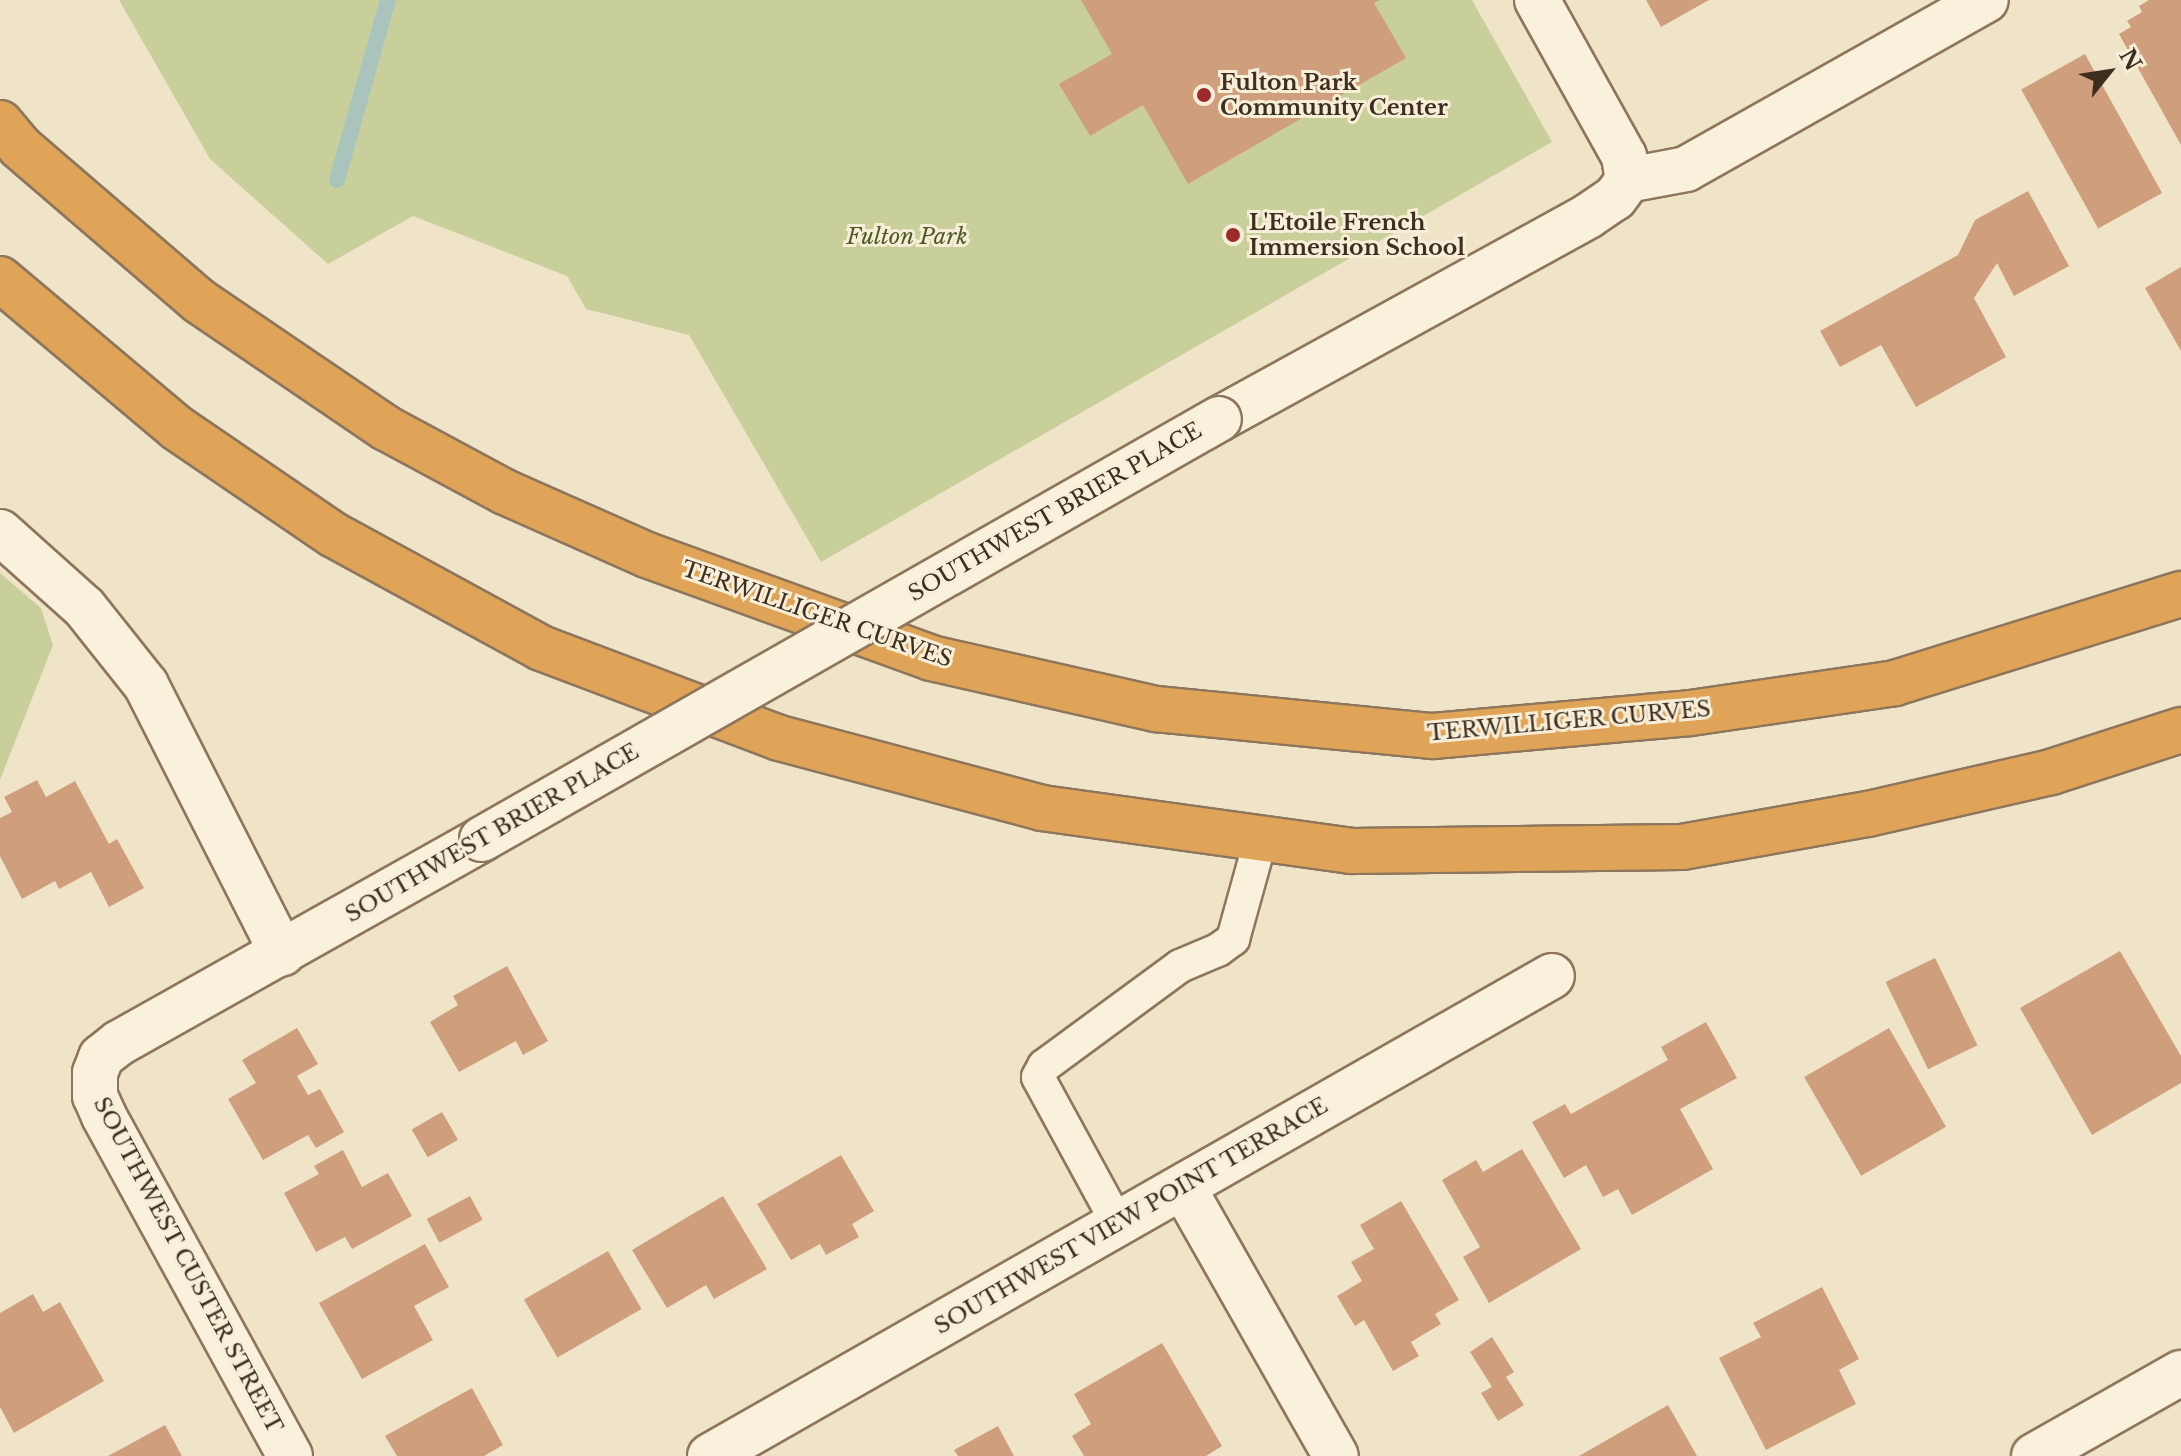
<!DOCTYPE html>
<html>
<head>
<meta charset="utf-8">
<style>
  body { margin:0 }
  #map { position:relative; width:2181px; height:1456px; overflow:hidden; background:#f0e4c8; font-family:"Libre Baskerville",serif }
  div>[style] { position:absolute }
  .green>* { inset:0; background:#c9cf9b }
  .stream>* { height:16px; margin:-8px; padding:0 8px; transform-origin:8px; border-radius:8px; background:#a9c4bc }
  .building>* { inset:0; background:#cf9f7d; transform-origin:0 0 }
  .roads { filter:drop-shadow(2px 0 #8d765c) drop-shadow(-2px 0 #8d765c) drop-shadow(0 2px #8d765c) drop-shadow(0 -2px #8d765c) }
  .service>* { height:32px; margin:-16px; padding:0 16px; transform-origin:16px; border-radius:16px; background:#faf1dc }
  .minor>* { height:44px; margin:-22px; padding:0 22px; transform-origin:22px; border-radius:22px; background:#faf1dc }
  .motorway>* { height:44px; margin:-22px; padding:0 22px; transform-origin:22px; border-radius:22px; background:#e0a458 }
  .bridges { filter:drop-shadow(2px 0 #8d765c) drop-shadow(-2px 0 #8d765c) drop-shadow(0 2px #8d765c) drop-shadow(0 -2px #8d765c) }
  .minor-bridge>* { height:44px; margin:-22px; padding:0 22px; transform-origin:22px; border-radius:22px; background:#faf1dc }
  .dots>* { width:22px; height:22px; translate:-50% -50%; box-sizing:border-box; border:4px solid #f7eed8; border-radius:50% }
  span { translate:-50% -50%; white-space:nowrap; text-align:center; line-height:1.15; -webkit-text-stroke:6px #f7eed8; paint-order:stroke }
  .poi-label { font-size:22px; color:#3d2e20; font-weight:700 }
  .left { translate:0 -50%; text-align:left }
  .park-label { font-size:22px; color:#4d5a26; font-style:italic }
  .street-label { font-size:22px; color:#3d2e20 }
  .north { position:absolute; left:2069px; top:32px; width:80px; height:80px; -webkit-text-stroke:6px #f7eed8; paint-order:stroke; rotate:60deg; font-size:22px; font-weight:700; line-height:32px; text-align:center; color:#3d2e20 }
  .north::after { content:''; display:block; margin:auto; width:28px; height:36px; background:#3d2e20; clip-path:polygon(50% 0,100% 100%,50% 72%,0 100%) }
</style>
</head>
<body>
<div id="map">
  <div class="green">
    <i style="clip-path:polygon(119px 0,1472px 0,1552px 142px,821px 562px,689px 335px,586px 309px,567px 276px,413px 216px,328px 264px,210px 159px)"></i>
    <i style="clip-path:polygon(0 573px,41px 608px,53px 645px,0 780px)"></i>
  </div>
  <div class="stream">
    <i style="left:337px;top:180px;width:187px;rotate:-74.2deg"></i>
  </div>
  <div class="building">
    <i style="clip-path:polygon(1081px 0,1380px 0,1374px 3px,1406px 58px,1188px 184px,1143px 105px,1090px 136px,1059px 84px,1112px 54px)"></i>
    <i style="clip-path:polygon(1646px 0,1709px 0,1661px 27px)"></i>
    <i style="clip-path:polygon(2149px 0,2181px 0,2181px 145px,2119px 34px,2131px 27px,2127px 21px,2142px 12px,2139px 6px)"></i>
    <i style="left:2085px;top:54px;width:159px;height:73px;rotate:61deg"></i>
    <i style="clip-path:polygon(2028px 191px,2069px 266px,2014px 296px,1997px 263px,1974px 298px,2006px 357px,1916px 407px,1881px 345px,1840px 367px,1820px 331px,1958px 255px,1975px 220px)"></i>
    <i style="clip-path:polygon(2181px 267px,2181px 351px,2145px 288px)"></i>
    <i style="clip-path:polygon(37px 780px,46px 797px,75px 781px,109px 844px,117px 839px,144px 888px,109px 907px,91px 872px,59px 889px,55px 881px,22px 899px,0 856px,0 818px,12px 812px,4px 797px)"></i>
    <i style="clip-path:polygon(2120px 951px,2181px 1056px,2181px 1083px,2092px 1135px,2020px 1008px)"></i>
    <i style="left:1935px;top:958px;width:97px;height:55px;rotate:64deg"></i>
    <i style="clip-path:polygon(507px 966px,548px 1041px,523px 1055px,516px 1041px,459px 1072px,430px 1022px,458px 1005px,453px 996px)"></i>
    <i style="clip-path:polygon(1706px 1022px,1737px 1078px,1680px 1109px,1713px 1169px,1632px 1215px,1618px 1189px,1603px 1197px,1586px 1165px,1564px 1178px,1532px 1122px,1565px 1104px,1571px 1114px,1668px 1060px,1661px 1047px)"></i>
    <i style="clip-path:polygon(297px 1028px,318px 1064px,297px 1076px,308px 1095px,320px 1089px,344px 1132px,316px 1148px,308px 1135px,263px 1160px,228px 1099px,256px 1083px,242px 1060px)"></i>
    <i style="left:1889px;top:1028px;width:114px;height:98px;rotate:60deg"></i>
    <i style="left:442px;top:1112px;width:32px;height:35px;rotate:60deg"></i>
    <i style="clip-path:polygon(1522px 1149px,1581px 1249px,1489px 1303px,1463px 1257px,1480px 1247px,1442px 1180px,1476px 1160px,1483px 1172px)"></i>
    <i style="clip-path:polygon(343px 1150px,362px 1187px,388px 1173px,412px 1216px,352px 1249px,345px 1237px,316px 1252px,284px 1193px,319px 1174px,314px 1166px)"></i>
    <i style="clip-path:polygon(841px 1155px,874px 1211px,852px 1224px,859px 1237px,826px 1255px,820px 1244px,791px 1260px,757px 1204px)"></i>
    <i style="left:470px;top:1196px;width:27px;height:49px;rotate:62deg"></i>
    <i style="clip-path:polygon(723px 1196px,767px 1269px,714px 1299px,706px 1285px,667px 1308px,632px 1250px)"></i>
    <i style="clip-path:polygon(1401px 1201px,1459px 1300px,1435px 1314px,1441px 1324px,1411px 1342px,1419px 1356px,1393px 1371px,1364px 1320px,1355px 1326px,1337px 1296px,1362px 1281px,1351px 1262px,1374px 1249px,1360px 1225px)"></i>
    <i style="clip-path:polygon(425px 1244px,449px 1287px,414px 1306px,433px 1340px,362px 1379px,319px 1303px)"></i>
    <i style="left:608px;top:1251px;width:67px;height:97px;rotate:60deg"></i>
    <i style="clip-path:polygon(1822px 1287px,1859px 1359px,1839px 1370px,1856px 1404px,1766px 1450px,1719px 1358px,1761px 1337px,1753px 1323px)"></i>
    <i style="clip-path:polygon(33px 1294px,43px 1312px,60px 1302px,104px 1381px,14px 1433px,0 1407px,0 1313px)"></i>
    <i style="clip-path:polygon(1492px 1337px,1514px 1372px,1506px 1377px,1524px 1405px,1498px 1421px,1481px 1393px,1492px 1387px,1470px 1352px)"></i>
    <i style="clip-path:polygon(1162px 1343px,1222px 1446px,1206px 1456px,1084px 1456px,1072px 1436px,1091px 1424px,1074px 1394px)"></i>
    <i style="clip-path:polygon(472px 1388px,503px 1445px,484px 1456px,397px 1456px,385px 1436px)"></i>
    <i style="clip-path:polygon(1668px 1405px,1697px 1456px,1579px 1456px)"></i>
    <i style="clip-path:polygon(165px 1425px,182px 1456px,108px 1456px)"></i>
    <i style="clip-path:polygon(998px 1426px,1014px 1456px,958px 1456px,954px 1450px)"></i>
  </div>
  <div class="roads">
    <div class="service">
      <i style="left:1118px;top:1224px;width:167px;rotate:-118.6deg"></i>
      <i style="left:1038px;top:1077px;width:13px;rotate:-61deg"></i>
      <i style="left:1044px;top:1066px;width:169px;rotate:-36.3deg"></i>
      <i style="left:1180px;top:966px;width:41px;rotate:-22.8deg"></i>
      <i style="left:1218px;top:950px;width:19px;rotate:-36deg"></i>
      <i style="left:1233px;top:939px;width:105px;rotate:-74.5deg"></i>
    </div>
    <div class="minor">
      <i style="left:1537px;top:0;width:179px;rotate:60.9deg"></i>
      <i style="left:1624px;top:156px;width:24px;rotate:81deg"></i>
      <i style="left:1219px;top:419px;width:421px;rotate:-28.8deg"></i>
      <i style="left:1588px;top:216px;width:32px;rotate:-34deg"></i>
      <i style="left:1615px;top:198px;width:22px;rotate:-54deg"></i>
      <i style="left:1628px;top:180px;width:59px;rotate:-10.7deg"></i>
      <i style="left:1686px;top:169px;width:344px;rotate:-29.4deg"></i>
      <i style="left:0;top:532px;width:113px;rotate:41.8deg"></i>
      <i style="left:84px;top:607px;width:100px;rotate:51.5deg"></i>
      <i style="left:146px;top:685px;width:301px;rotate:63.1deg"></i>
      <i style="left:1183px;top:1187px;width:309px;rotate:60.4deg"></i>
      <i style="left:290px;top:1456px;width:388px;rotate:-118.7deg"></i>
      <i style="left:104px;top:1116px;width:22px;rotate:-114deg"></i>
      <i style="left:95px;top:1096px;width:23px;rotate:-90deg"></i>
      <i style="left:95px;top:1073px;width:17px;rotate:-69deg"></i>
      <i style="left:101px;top:1057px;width:23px;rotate:-38deg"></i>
      <i style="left:119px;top:1043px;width:416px;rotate:-29.3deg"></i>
      <i style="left:710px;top:1456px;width:969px;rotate:-29.69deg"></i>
      <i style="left:2034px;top:1456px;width:169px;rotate:-29.5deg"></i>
    </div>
    <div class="motorway">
      <i style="left:0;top:123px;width:31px;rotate:50deg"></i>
      <i style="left:20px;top:147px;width:236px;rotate:40.7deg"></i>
      <i style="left:199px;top:301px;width:226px;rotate:34.2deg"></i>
      <i style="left:386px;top:428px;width:135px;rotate:28.3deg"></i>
      <i style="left:505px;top:492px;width:155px;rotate:23.9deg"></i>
      <i style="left:647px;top:555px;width:302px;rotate:19.9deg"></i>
      <i style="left:931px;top:658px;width:231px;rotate:12.8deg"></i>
      <i style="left:1156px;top:709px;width:278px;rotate:5.6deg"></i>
      <i style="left:1433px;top:736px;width:258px;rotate:-5.1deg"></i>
      <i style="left:1690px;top:713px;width:207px;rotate:-8.3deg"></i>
      <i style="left:1895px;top:683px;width:300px;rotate:-17.3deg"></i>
      <i style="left:0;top:279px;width:231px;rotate:40.1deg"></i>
      <i style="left:177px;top:428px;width:190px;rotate:34.3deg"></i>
      <i style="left:334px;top:535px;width:236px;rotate:28.6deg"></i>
      <i style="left:541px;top:648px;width:254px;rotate:20.7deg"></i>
      <i style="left:779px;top:738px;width:272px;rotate:14.9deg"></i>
      <i style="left:1042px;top:808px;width:312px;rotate:7.9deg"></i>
      <i style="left:1351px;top:851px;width:331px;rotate:-0.7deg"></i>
      <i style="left:1682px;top:847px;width:189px;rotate:-10.1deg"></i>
      <i style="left:1868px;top:814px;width:188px;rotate:-12.9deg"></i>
      <i style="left:2051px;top:772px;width:137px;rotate:-17.9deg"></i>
    </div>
  </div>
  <div class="bridges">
    <div class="minor-bridge">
      <i style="left:482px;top:839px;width:848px;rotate:-29.68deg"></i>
    </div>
  </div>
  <div class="dots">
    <i style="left:1204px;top:95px;background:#9e2a2b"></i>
    <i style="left:1233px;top:235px;background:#9e2a2b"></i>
  </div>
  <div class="poi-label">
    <span class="left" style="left:1220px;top:95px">Fulton Park<br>Community Center</span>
    <span class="left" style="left:1249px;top:235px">L'Etoile French<br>Immersion School</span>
  </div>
  <div class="park-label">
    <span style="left:907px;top:237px">Fulton Park</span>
  </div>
  <div class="street-label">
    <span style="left:1055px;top:512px;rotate:-30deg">SOUTHWEST BRIER PLACE</span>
    <span style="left:817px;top:614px;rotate:19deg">TERWILLIGER CURVES</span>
    <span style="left:1569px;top:721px;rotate:-5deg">TERWILLIGER CURVES</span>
    <span style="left:492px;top:833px;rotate:-30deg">SOUTHWEST BRIER PLACE</span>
    <span style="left:1131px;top:1216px;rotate:-30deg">SOUTHWEST VIEW POINT TERRACE</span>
    <span style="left:188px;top:1265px;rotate:62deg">SOUTHWEST CUSTER STREET</span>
  </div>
  <div class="north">N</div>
</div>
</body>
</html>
